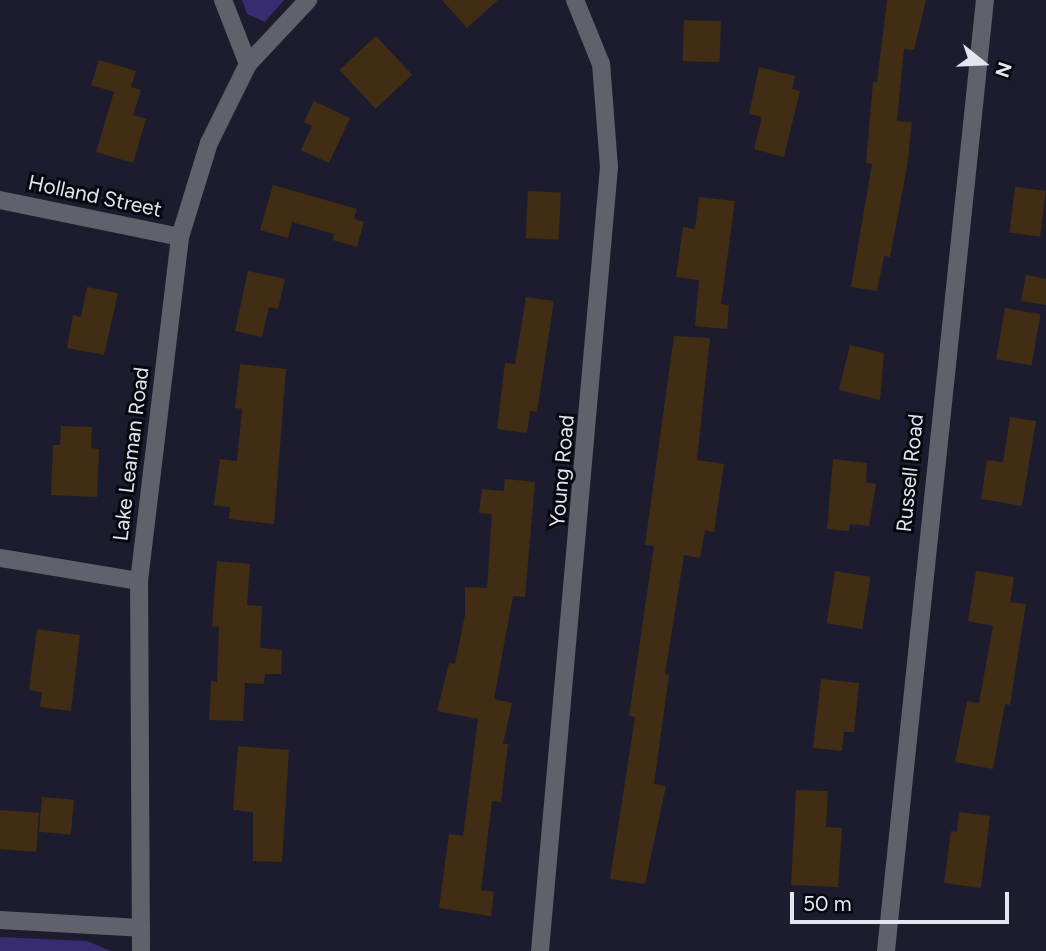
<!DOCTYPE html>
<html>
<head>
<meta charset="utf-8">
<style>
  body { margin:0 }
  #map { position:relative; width:1046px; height:951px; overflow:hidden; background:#1d1c2e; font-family:Figtree,sans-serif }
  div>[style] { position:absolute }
  .green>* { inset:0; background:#362c6f }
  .building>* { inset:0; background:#402d13; transform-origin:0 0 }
  .minor>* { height:18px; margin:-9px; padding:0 9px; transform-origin:9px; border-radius:9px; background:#61616b }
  span { translate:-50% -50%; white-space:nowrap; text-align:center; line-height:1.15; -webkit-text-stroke:6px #08080f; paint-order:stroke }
  .street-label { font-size:21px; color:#e5e5f2 }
  .north { position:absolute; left:948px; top:28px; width:70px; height:70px; -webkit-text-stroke:5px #08080f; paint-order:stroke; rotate:108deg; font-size:19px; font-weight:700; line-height:28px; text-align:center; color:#e5e5f2 }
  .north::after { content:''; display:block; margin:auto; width:24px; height:32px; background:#e5e5f2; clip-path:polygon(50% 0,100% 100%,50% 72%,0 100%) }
  .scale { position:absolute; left:790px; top:892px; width:219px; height:32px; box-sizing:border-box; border:4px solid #e5e5f2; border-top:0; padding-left:9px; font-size:21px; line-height:24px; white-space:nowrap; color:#e5e5f2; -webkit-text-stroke:5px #08080f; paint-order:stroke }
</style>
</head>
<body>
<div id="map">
  <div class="green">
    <i style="clip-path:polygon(242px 0,284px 0,265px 22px,247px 14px)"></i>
    <i style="clip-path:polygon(0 937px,87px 941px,111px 951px,0 951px)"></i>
  </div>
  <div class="building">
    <i style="clip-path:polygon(442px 0,498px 0,467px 28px)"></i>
    <i style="clip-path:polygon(887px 0,926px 0,914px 50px,904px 49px,897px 121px,912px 122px,907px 167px,890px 257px,884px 256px,877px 291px,851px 287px,872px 164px,866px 163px,873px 82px,877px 82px)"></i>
    <i style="left:684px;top:20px;width:37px;height:41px;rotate:2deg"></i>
    <i style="left:376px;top:36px;width:53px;height:50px;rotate:47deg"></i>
    <i style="clip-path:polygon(99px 60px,136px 71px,131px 87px,141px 90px,133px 115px,146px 119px,133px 163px,96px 152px,114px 92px,91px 85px)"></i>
    <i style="clip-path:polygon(759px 67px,795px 76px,792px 89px,800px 91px,784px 157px,754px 149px,762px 117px,749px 114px)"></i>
    <i style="clip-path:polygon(314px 101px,350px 118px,329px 163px,301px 150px,312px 126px,304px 122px)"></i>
    <i style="clip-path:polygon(273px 185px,357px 209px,354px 219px,364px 222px,357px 247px,333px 240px,334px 234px,292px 222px,288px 238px,260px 230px)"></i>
    <i style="left:1015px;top:187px;width:31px;height:46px;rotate:7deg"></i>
    <i style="left:528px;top:191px;width:33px;height:47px;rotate:3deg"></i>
    <i style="clip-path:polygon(699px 197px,735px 201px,721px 304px,729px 305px,727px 329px,695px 326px,699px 280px,676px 277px,683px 227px,695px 229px)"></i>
    <i style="clip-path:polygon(248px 271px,285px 279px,278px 309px,269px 307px,262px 337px,235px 331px)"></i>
    <i style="clip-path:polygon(1026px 275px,1046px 279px,1046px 305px,1021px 301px)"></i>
    <i style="clip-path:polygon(87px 287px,118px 293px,104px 355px,67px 348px,73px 315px,81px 317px)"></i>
    <i style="clip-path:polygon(526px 297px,554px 301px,537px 412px,530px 411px,527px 433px,497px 429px,505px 363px,515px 364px)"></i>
    <i style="left:1005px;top:308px;width:36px;height:52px;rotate:10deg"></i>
    <i style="clip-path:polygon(674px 336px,710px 338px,697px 460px,724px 464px,714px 532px,705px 530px,700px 558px,684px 555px,665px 674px,669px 675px,654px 784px,666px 786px,645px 884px,610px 879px,635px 717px,629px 716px,654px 546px,645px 545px)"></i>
    <i style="clip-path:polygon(850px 345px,884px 353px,880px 400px,839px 390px)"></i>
    <i style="clip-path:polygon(240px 364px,286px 369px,274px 524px,229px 519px,230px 507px,214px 505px,220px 459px,237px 461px,242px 409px,235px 408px)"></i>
    <i style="clip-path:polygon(1010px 417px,1036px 421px,1022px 506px,981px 499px,987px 460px,1003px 462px)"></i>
    <i style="clip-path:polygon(61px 426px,92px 427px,91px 448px,99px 449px,97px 497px,51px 495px,53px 445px,60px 445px)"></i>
    <i style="clip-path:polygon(833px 459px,867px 463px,866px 482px,876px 484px,869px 526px,850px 524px,849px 531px,827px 529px)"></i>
    <i style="clip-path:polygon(505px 479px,535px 482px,525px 597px,513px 596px,494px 699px,512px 703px,503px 744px,508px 744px,501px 802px,492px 801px,481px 890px,494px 892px,491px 916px,439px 908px,449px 834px,463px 836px,478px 719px,437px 711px,449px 663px,455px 664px,465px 615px,465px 587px,487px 588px,492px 514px,479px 513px,482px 489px,504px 491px)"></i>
    <i style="clip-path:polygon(217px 561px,250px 564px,247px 605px,262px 606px,260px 648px,282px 650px,281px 674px,265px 674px,264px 684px,245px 683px,243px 721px,209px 720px,211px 681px,217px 682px,219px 627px,212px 626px)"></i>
    <i style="left:835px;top:571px;width:36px;height:53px;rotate:9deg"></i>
    <i style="clip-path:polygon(976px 571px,1014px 577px,1010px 602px,1026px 604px,1010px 705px,1005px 704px,993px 769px,955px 762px,967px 701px,979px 703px,993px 626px,968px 621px)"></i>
    <i style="clip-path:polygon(37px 629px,80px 635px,71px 711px,40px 707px,42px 692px,29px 690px)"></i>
    <i style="clip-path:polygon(821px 679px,859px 683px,854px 732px,844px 732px,842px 751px,813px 748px)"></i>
    <i style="clip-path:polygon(238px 746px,289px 750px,282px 862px,253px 861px,253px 812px,233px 810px)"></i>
    <i style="clip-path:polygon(796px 790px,828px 791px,826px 827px,842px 828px,838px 887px,791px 885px)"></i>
    <i style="left:42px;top:797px;width:32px;height:35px;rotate:5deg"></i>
    <i style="left:0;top:810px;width:39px;height:39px;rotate:4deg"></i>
    <i style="clip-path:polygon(959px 812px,990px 816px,981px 888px,944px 883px,951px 831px,957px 832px)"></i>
  </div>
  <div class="minor">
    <i style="left:223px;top:0;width:69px;rotate:68.7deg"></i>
    <i style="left:0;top:200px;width:184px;rotate:11.6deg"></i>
    <i style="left:0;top:558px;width:141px;rotate:9.4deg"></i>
    <i style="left:0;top:920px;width:141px;rotate:3.2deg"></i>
    <i style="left:141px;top:951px;width:370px;rotate:-90.3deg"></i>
    <i style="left:139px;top:581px;width:346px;rotate:-83.2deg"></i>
    <i style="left:180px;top:237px;width:98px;rotate:-72.9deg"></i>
    <i style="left:209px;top:143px;width:88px;rotate:-63.7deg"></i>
    <i style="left:248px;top:64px;width:88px;rotate:-46.8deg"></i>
    <i style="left:540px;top:951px;width:787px;rotate:-84.97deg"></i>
    <i style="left:609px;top:167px;width:103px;rotate:-94.4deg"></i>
    <i style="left:601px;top:64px;width:69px;rotate:-112.1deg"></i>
    <i style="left:886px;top:951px;width:956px;rotate:-84.06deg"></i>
  </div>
  <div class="street-label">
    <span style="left:95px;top:196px;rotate:12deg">Holland Street</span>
    <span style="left:131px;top:454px;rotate:-83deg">Lake Leaman Road</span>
    <span style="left:562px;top:471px;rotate:-85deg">Young Road</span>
    <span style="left:910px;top:473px;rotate:-84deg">Russell Road</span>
  </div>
  <div class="north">N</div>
  <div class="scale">50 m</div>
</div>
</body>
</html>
